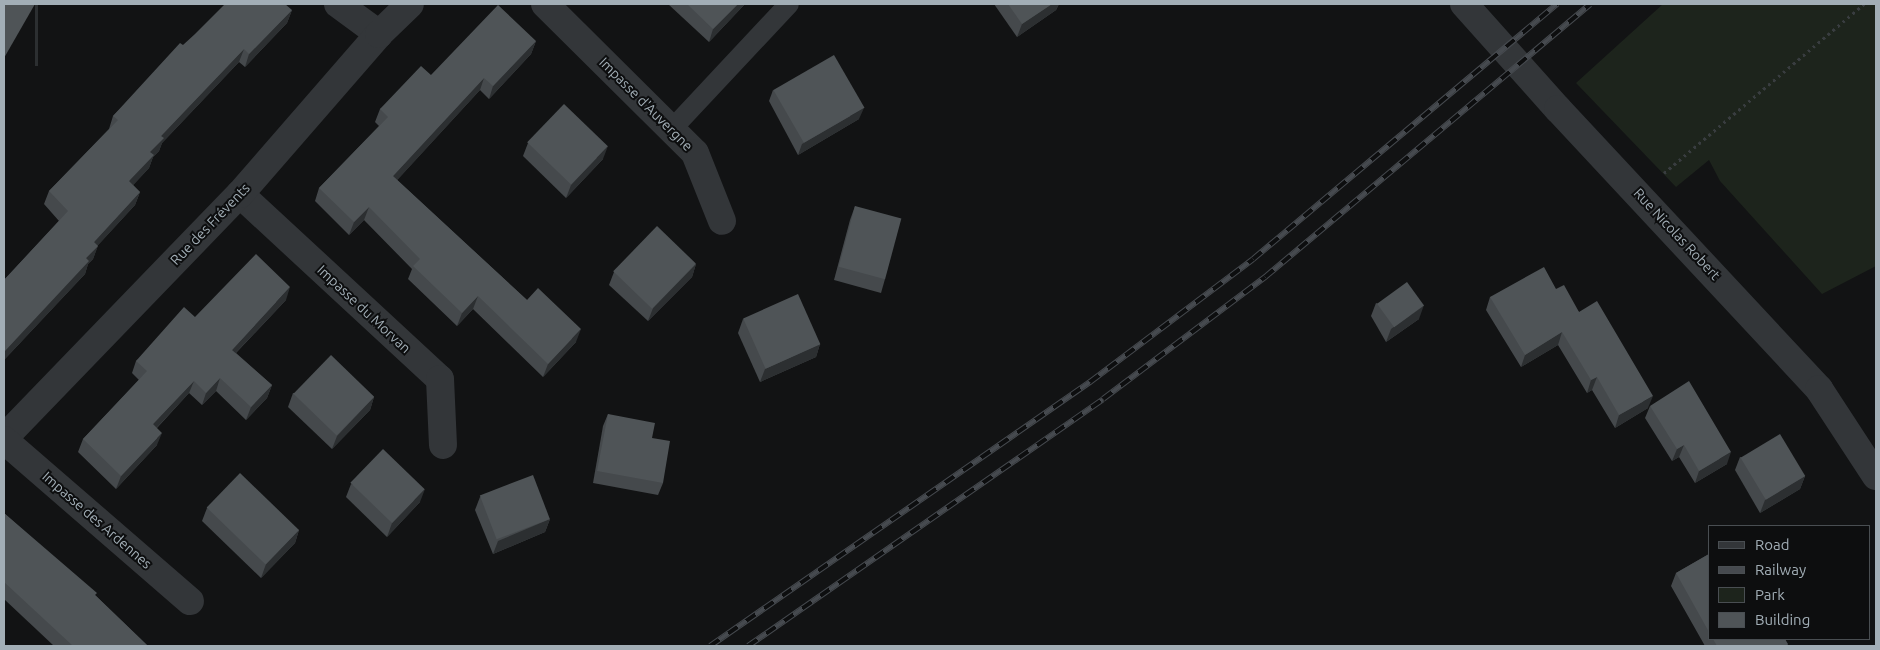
<!DOCTYPE html>
<html>
<head>
<meta charset="utf-8">
<style>
  body { margin:0 }
  #map { position:relative; width:1880px; height:650px; overflow:hidden; background:#121314; font-family:Ubuntu,sans-serif }
  div>[style] { position:absolute }
  .green>* { inset:0; background:#1d241c }
  .path>* { height:3px; margin-top:-1.5px; transform-origin:0; background:repeating-linear-gradient(90deg,#393d40 0 2.5px,transparent 0 6.5px) }
  .service>* { height:20px; margin:-10px; padding:0 10px; transform-origin:10px; border-radius:10px; background:#333639 }
  .minor>* { height:28px; margin:-14px; padding:0 14px; transform-origin:14px; border-radius:14px; background:#333639 }
  .rail>* { height:5.5px; margin-top:-2.75px; transform-origin:0; background:repeating-linear-gradient(90deg,#0d0e0f 0 11px,#464a4f 0 22px); box-sizing:border-box; border-block:1px solid #464a4f }
  .wall>* { inset:0; background:#45494c }
  .shaded-wall>* { inset:0; background:#2c2f31; transform-origin:0 0 }
  .building>* { inset:0; background:#4f5457; transform-origin:0 0 }
  span { translate:-50% -50%; white-space:nowrap; text-align:center; line-height:1.15; -webkit-text-stroke:4px #0d0e0f; paint-order:stroke }
  .street-label { font-size:14px; color:#a2aeb6 }
  .frame { position:absolute; inset:0; border:5px solid #a2aeb6; pointer-events:none }
  .legend { position:absolute; left:1708px; top:525px; width:162px; height:115px; box-sizing:border-box; background:#0d0e0f; border:1px solid #494e52; margin:0; padding:6px 9px; list-style:none; font-size:15px; color:#a2aeb6 }
  .legend li { display:flex; align-items:center; gap:10px; height:25px }
  .legend b { width:25px; border:1px solid #494e52 }
</style>
</head>
<body>
<div id="map">
  <div class="green">
    <i style="clip-path:polygon(1663px 4px,1876px 4px,1876px 266px,1822px 294px,1720px 181px,1709px 160px,1676px 187px,1576px 83px)"></i>
  </div>
  <div class="path">
    <i style="left:1664px;top:173px;width:262px;rotate:-40.2deg"></i>
  </div>
  <div class="service">
    <i style="left:672px;top:129px;width:171px;rotate:-46.9deg"></i>
  </div>
  <div class="minor">
    <i style="left:338px;top:4px;width:51px;rotate:36.2deg"></i>
    <i style="left:545px;top:4px;width:211px;rotate:44.8deg"></i>
    <i style="left:695px;top:153px;width:73px;rotate:68.3deg"></i>
    <i style="left:1464px;top:4px;width:141px;rotate:48.2deg"></i>
    <i style="left:1558px;top:109px;width:383px;rotate:47deg"></i>
    <i style="left:1819px;top:389px;width:104px;rotate:56.8deg"></i>
    <i style="left:240px;top:194px;width:272px;rotate:42.8deg"></i>
    <i style="left:440px;top:379px;width:66px;rotate:87.4deg"></i>
    <i style="left:4px;top:438px;width:339px;rotate:-46deg"></i>
    <i style="left:240px;top:194px;width:212px;rotate:-49deg"></i>
    <i style="left:379px;top:34px;width:43px;rotate:-44.1deg"></i>
    <i style="left:4px;top:440px;width:246px;rotate:40.9deg"></i>
  </div>
  <div class="rail">
    <i style="left:710px;top:646px;width:463px;rotate:-34.8deg"></i>
    <i style="left:1090px;top:382px;width:204px;rotate:-37deg"></i>
    <i style="left:1253px;top:259px;width:397px;rotate:-40deg"></i>
    <i style="left:748px;top:646px;width:432px;rotate:-34.8deg"></i>
    <i style="left:1103px;top:399px;width:203px;rotate:-37deg"></i>
    <i style="left:1265px;top:277px;width:424px;rotate:-40deg"></i>
  </div>
  <div class="wall">
    <i style="clip-path:polygon(668px 4px,745px 4px,709px 42px)"></i>
    <i style="clip-path:polygon(994px 4px,1059px 4px,1056px 10px,1017px 37px)"></i>
    <i style="clip-path:polygon(292px 10px,287px 23px,245px 67px,239px 62px,162px 143px,159px 151px,153px 157px,149px 168px,133px 185px,140px 192px,135px 205px,98px 245px,93px 259px,88px 264px,85px 274px,4px 360px,4px 280px,59px 221px,44px 204px,49px 191px,109px 129px,113px 116px,183px 45px)"></i>
    <i style="clip-path:polygon(536px 41px,531px 54px,489px 99px,480px 90px,397px 180px,527px 300px,576px 342px,543px 377px,473px 309px,457px 326px,408px 279px,412px 269px,364px 220px,349px 235px,315px 201px,319px 188px,379px 126px,375px 122px,380px 109px,431px 75px)"></i>
    <i style="clip-path:polygon(773px 90px,859px 119px,798px 155px,769px 101px)"></i>
    <i style="clip-path:polygon(528px 143px,603px 159px,566px 198px,523px 156px)"></i>
    <i style="clip-path:polygon(855px 206px,885px 279px,881px 293px,834px 280px,850px 220px)"></i>
    <i style="clip-path:polygon(696px 264px,692px 277px,648px 321px,609px 285px,614px 272px)"></i>
    <i style="clip-path:polygon(1556px 289px,1579px 312px,1648px 408px,1615px 428px,1592px 390px,1587px 393px,1558px 345px,1521px 367px,1486px 310px,1490px 297px)"></i>
    <i style="clip-path:polygon(286px 300px,236px 353px,272px 385px,267px 398px,246px 420px,216px 391px,202px 405px,189px 393px,157px 428px,157px 445px,116px 489px,78px 452px,83px 439px,139px 380px,132px 373px,136px 361px,195px 317px)"></i>
    <i style="clip-path:polygon(1376px 303px,1419px 319px,1386px 342px,1371px 316px)"></i>
    <i style="clip-path:polygon(743px 319px,820px 344px,816px 357px,760px 382px,738px 333px)"></i>
    <i style="clip-path:polygon(293px 393px,374px 397px,370px 410px,332px 449px,288px 407px)"></i>
    <i style="clip-path:polygon(1650px 406px,1727px 464px,1695px 483px,1679px 457px,1672px 461px,1645px 418px)"></i>
    <i style="clip-path:polygon(608px 414px,652px 438px,663px 483px,658px 495px,593px 483px,603px 426px)"></i>
    <i style="clip-path:polygon(1740px 457px,1805px 476px,1800px 489px,1760px 513px,1735px 470px)"></i>
    <i style="clip-path:polygon(351px 484px,420px 502px,387px 537px,346px 497px)"></i>
    <i style="clip-path:polygon(480px 497px,550px 519px,545px 532px,493px 554px,475px 510px)"></i>
    <i style="clip-path:polygon(207px 508px,299px 530px,295px 543px,261px 578px,202px 521px)"></i>
    <i style="clip-path:polygon(4px 513px,96px 596px,148px 646px,54px 646px,4px 599px)"></i>
    <i style="clip-path:polygon(1709px 554px,1709px 639px,1785px 639px,1787px 646px,1705px 646px,1671px 586px,1676px 573px)"></i>
  </div>
  <div class="shaded-wall">
    <i style="left:35px;top:4px;width:3px;height:62px"></i>
    <i style="clip-path:polygon(738px 4px,745px 4px,709px 42px,713px 29px)"></i>
    <i style="clip-path:polygon(1052px 4px,1059px 4px,1056px 10px,1017px 37px,1022px 24px)"></i>
    <i style="clip-path:polygon(292px 10px,287px 23px,245px 67px,249px 54px)"></i>
    <i style="clip-path:polygon(536px 41px,531px 54px,489px 99px,493px 86px)"></i>
    <i style="clip-path:polygon(244px 49px,239px 62px,162px 143px,159px 151px,153px 157px,149px 168px,125px 194px,129px 181px,161px 136px)"></i>
    <i style="clip-path:polygon(484px 78px,480px 90px,389px 189px,393px 176px)"></i>
    <i style="clip-path:polygon(864px 108px,859px 119px,798px 155px,802px 144px)"></i>
    <i style="clip-path:polygon(608px 146px,603px 159px,566px 198px,571px 185px)"></i>
    <i style="clip-path:polygon(140px 192px,135px 205px,89px 255px,94px 242px)"></i>
    <i style="clip-path:polygon(369px 207px,364px 220px,349px 235px,354px 222px)"></i>
    <i style="clip-path:polygon(98px 246px,93px 259px,88px 264px,85px 274px,4px 360px,4px 352px,86px 258px)"></i>
    <i style="clip-path:polygon(696px 264px,692px 277px,648px 321px,653px 308px)"></i>
    <i style="clip-path:polygon(290px 287px,286px 300px,227px 362px,232px 350px)"></i>
    <i style="clip-path:polygon(478px 296px,473px 309px,457px 326px,462px 313px)"></i>
    <i style="clip-path:polygon(1424px 305px,1419px 319px,1386px 342px,1391px 329px)"></i>
    <i style="clip-path:polygon(581px 329px,576px 342px,543px 377px,548px 364px)"></i>
    <i style="clip-path:polygon(1562px 332px,1558px 345px,1521px 367px,1525px 355px)"></i>
    <i style="clip-path:polygon(820px 344px,816px 357px,760px 382px,765px 369px)"></i>
    <i style="clip-path:polygon(1597px 377px,1592px 390px,1587px 393px,1591px 380px)"></i>
    <i style="clip-path:polygon(220px 378px,216px 391px,202px 405px,206px 393px)"></i>
    <i style="clip-path:polygon(194px 381px,189px 393px,148px 437px,153px 424px)"></i>
    <i style="clip-path:polygon(272px 385px,267px 398px,246px 420px,251px 407px)"></i>
    <i style="clip-path:polygon(1653px 396px,1648px 408px,1615px 428px,1619px 415px)"></i>
    <i style="clip-path:polygon(374px 397px,370px 410px,332px 449px,337px 436px)"></i>
    <i style="clip-path:polygon(162px 433px,157px 445px,116px 489px,121px 476px)"></i>
    <i style="clip-path:polygon(1684px 445px,1679px 457px,1672px 461px,1677px 449px)"></i>
    <i style="clip-path:polygon(1731px 452px,1727px 464px,1695px 483px,1699px 471px)"></i>
    <i style="clip-path:polygon(1805px 476px,1800px 489px,1760px 513px,1765px 500px)"></i>
    <i style="clip-path:polygon(425px 489px,420px 502px,387px 537px,392px 523px)"></i>
    <i style="clip-path:polygon(550px 519px,545px 532px,493px 554px,498px 541px)"></i>
    <i style="clip-path:polygon(299px 530px,295px 543px,261px 578px,266px 564px)"></i>
  </div>
  <div class="building">
    <i style="clip-path:polygon(4px 4px,35px 4px,4px 58px)"></i>
    <i style="clip-path:polygon(225px 4px,285px 4px,292px 10px,249px 54px,244px 49px,161px 136px,164px 138px,150px 152px,154px 155px,129px 181px,140px 192px,94px 242px,98px 246px,86px 258px,89px 261px,4px 352px,4px 280px,68px 211px,49px 191px,118px 120px,113px 116px,180px 43px,183px 45px,195px 34px)"></i>
    <i style="clip-path:polygon(687px 4px,738px 4px,713px 29px)"></i>
    <i style="clip-path:polygon(1008px 4px,1052px 4px,1022px 24px)"></i>
    <i style="clip-path:polygon(498px 5px,536px 41px,493px 86px,484px 78px,393px 176px,527px 300px,538px 288px,581px 329px,548px 364px,478px 296px,462px 313px,413px 266px,420px 259px,369px 207px,354px 222px,319px 188px,388px 117px,380px 109px,421px 66px,431px 75px)"></i>
    <i style="left:834px;top:55px;width:61px;height:70px;rotate:60deg"></i>
    <i style="left:564px;top:104px;width:61px;height:53px;rotate:44deg"></i>
    <i style="left:855px;top:206px;width:48px;height:63px;rotate:15deg"></i>
    <i style="left:657px;top:226px;width:54px;height:63px;rotate:44deg"></i>
    <i style="clip-path:polygon(256px 254px,290px 287px,232px 350px,272px 385px,251px 407px,220px 378px,206px 393px,194px 381px,153px 424px,162px 433px,121px 476px,83px 439px,147px 371px,136px 361px,184px 307px,195px 317px)"></i>
    <i style="clip-path:polygon(1544px 267px,1556px 289px,1564px 285px,1579px 312px,1597px 301px,1653px 396px,1619px 415px,1597px 377px,1591px 380px,1562px 332px,1525px 355px,1490px 297px)"></i>
    <i style="left:1407px;top:282px;width:29px;height:37px;rotate:54deg"></i>
    <i style="left:798px;top:294px;width:55px;height:60px;rotate:66deg"></i>
    <i style="left:331px;top:355px;width:60px;height:54px;rotate:44deg"></i>
    <i style="clip-path:polygon(1689px 381px,1731px 452px,1699px 471px,1684px 445px,1677px 449px,1650px 406px)"></i>
    <i style="clip-path:polygon(608px 414px,655px 423px,652px 438px,670px 441px,663px 483px,597px 471px)"></i>
    <i style="left:1780px;top:434px;width:49px;height:46px;rotate:59deg"></i>
    <i style="left:383px;top:449px;width:58px;height:47px;rotate:44deg"></i>
    <i style="left:240px;top:473px;width:82px;height:48px;rotate:44deg"></i>
    <i style="left:533px;top:475px;width:47px;height:57px;rotate:69deg"></i>
    <i style="clip-path:polygon(4px 513px,97px 593px,95px 595px,148px 646px,73px 646px,4px 582px)"></i>
    <i style="clip-path:polygon(1709px 554px,1709px 632px,1676px 573px)"></i>
    <i style="clip-path:polygon(1713px 639px,1785px 639px,1788px 644px,1787px 646px,1717px 646px)"></i>
  </div>
  <div class="street-label">
    <span style="left:646px;top:104px;rotate:45deg">Impasse d'Auvergne</span>
    <span style="left:210px;top:224px;rotate:-46deg">Rue des Frévents</span>
    <span style="left:1677px;top:234px;rotate:47deg">Rue Nicolas Robert</span>
    <span style="left:364px;top:309px;rotate:43deg">Impasse du Morvan</span>
    <span style="left:97px;top:520px;rotate:41deg">Impasse des Ardennes</span>
  </div>
  <div class="frame"></div>
  <ul class="legend">
  <li><b style="height:6px;background:#333639"></b>Road</li>
  <li><b style="height:6px;background:#464a4f"></b>Railway</li>
  <li><b style="height:14px;background:#1d241c"></b>Park</li>
  <li><b style="height:14px;background:#4f5457"></b>Building</li>
  </ul>
</div>
</body>
</html>
